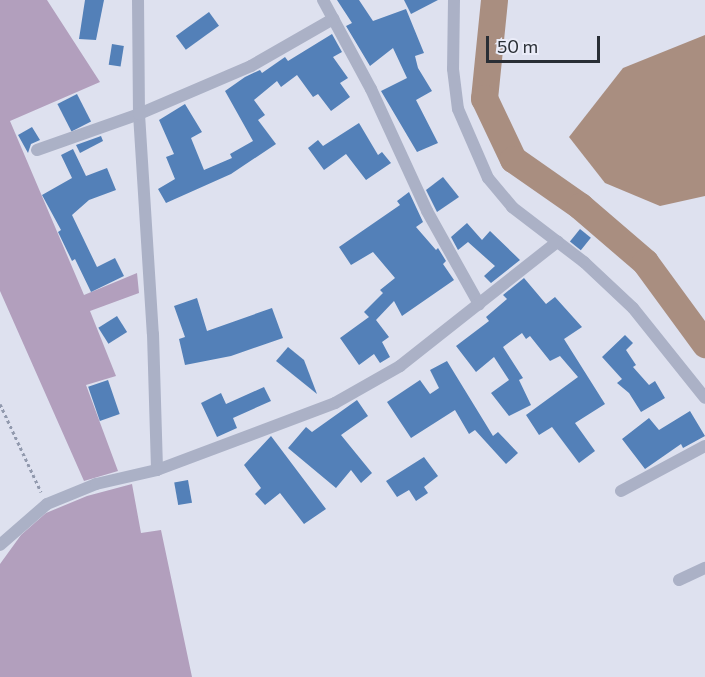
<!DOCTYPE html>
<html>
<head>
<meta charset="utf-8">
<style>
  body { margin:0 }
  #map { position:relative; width:705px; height:677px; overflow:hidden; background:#dee1ef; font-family:Commissioner,sans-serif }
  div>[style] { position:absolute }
  .green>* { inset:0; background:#b29fbd }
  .water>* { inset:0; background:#a98e80 }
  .river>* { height:27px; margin:-13.5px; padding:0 13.5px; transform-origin:13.5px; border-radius:13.5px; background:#a98e80 }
  .building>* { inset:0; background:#5380b8; transform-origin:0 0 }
  .path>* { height:3px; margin-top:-1.5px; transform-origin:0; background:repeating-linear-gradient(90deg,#9199ad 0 3px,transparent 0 6px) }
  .minor>* { height:12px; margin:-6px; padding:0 6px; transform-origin:6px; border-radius:6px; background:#abb1c6 }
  span { translate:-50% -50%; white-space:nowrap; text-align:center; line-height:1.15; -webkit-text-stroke:5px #eaecf8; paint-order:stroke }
  .scale { position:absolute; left:486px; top:36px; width:114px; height:27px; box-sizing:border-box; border:3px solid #292e35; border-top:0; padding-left:8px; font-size:18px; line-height:21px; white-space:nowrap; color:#292e35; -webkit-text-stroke:4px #eaecf8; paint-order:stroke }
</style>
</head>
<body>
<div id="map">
  <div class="green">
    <i style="clip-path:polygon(0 0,47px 0,100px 82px,10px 121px,84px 295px,137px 273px,139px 293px,90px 311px,116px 376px,86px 385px,118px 471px,84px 481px,0 291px)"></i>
    <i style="clip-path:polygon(132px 484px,141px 533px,161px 530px,192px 677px,0 677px,0 564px,21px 535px,46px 513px,87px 496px)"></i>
  </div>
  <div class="water">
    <i style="clip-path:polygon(705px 35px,705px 196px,660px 206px,605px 183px,569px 137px,623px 68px)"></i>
  </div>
  <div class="river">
    <i style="left:494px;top:0;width:99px;rotate:95.8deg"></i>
    <i style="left:484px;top:98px;width:68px;rotate:64.6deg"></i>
    <i style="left:513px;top:159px;width:82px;rotate:35deg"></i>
    <i style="left:580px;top:206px;width:86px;rotate:40.7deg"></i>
    <i style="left:645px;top:262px;width:102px;rotate:53.8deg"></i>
  </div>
  <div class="building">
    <i style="clip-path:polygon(85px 0,104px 0,96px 40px,79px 39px)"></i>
    <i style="clip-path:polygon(337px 0,359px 0,373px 21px,406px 9px,424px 53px,415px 56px,418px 68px,432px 91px,416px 100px,438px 143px,417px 152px,381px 91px,407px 78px,393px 48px,370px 66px,346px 26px,352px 23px)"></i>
    <i style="clip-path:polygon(404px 0,438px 0,411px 14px)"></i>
    <i style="left:209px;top:12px;width:17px;height:41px;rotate:54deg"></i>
    <i style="clip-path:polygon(332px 34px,342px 52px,333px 57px,348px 78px,340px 83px,350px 97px,331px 111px,318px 94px,313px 97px,297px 75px,281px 87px,277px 81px,254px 100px,265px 115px,258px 120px,276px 144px,231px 174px,166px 203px,158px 189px,175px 179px,166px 157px,174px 154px,159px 120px,185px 104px,202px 132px,191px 138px,204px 170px,232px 158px,230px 154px,253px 141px,225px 91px,245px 77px,260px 70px,262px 73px,285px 57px,288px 61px)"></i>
    <i style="left:112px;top:44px;width:12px;height:21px;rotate:9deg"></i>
    <i style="left:77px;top:94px;width:31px;height:22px;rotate:63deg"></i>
    <i style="clip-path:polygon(359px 123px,378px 155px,382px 152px,391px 163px,366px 180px,346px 154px,324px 170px,308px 148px,318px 140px,323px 146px)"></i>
    <i style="clip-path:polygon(32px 127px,40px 140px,31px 144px,28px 153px,18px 135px)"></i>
    <i style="clip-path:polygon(101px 136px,103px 141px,80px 153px,76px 145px)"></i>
    <i style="clip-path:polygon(73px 149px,86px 176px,107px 168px,116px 190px,89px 200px,72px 215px,97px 267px,115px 258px,124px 276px,91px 292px,75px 259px,72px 261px,58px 232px,61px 230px,42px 195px,72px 178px,61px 155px)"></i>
    <i style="clip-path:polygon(443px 177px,459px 197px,437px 212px,426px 190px)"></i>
    <i style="clip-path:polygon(409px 192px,423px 222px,416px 227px,436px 250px,438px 248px,446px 261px,443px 264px,454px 280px,402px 316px,394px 301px,376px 320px,389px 337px,382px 342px,390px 357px,380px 363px,374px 354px,359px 365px,340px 338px,369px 317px,364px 312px,383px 293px,380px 290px,395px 278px,373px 252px,351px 265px,339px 247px,400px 205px,397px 201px)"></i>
    <i style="clip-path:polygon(467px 223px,482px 240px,490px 231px,520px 260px,491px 283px,484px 276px,495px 266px,468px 242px,458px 250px,451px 237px)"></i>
    <i style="left:580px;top:229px;width:14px;height:16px;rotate:39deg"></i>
    <i style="clip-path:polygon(524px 278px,546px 304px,555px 297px,582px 327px,564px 339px,605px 404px,575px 423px,595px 451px,579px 463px,552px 427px,539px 435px,526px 415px,578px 377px,560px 356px,550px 361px,530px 336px,526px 339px,522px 333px,503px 347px,523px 378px,519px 380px,531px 405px,509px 416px,491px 393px,509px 380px,494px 357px,476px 372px,456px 346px,489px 321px,486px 317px,507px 299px,503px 295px)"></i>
    <i style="clip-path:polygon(197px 298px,207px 331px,272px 308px,283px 338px,231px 356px,185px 365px,179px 339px,185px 337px,174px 306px)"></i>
    <i style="left:117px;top:316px;width:19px;height:22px;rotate:58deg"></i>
    <i style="clip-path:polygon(625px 335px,633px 343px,626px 350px,636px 365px,633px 367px,649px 385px,655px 381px,665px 398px,641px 412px,629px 393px,617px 383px,622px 379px,602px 357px)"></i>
    <i style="clip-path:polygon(288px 347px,304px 360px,317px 394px,276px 361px)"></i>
    <i style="clip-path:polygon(447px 361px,493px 436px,498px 432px,518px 453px,506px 464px,475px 430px,469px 434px,455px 410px,411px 438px,387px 402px,420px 380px,430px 394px,439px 388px,430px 370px)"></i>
    <i style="left:108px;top:380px;width:36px;height:21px;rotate:71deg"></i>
    <i style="clip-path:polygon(264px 387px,271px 401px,233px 418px,237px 428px,217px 437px,201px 403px,221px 393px,226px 404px)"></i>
    <i style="clip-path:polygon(357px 400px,368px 416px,341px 435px,372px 473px,361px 483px,351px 470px,336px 488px,288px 448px,306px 427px,312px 432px)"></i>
    <i style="clip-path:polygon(690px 411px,705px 436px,683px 448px,681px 444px,645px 469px,622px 439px,649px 418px,659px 430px)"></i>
    <i style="clip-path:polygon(271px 436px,326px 509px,304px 524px,280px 493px,265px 505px,255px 494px,261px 488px,244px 465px)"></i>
    <i style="clip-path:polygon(424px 457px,438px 476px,424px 487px,428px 493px,416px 501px,409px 490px,397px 497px,386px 481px)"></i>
    <i style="left:188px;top:480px;width:23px;height:14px;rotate:80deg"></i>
  </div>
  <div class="path">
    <i style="left:0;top:404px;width:97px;rotate:65deg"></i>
  </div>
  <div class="minor">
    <i style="left:138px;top:0;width:114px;rotate:89.5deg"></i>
    <i style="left:139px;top:114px;width:220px;rotate:86.4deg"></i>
    <i style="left:153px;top:334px;width:136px;rotate:88.3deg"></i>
    <i style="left:323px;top:0;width:101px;rotate:61.7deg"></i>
    <i style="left:371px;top:89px;width:134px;rotate:65.3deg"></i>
    <i style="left:427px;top:211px;width:107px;rotate:60.8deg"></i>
    <i style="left:454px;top:0;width:69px;rotate:90.8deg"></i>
    <i style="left:453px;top:69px;width:40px;rotate:82.9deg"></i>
    <i style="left:458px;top:109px;width:75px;rotate:66.5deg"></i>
    <i style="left:488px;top:178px;width:38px;rotate:50deg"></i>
    <i style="left:512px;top:207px;width:91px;rotate:37.4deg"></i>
    <i style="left:584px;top:262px;width:67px;rotate:43.2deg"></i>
    <i style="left:633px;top:308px;width:115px;rotate:51.3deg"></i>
    <i style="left:37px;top:150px;width:108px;rotate:-19.4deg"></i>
    <i style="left:139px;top:114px;width:122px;rotate:-23.2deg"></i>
    <i style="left:251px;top:66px;width:95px;rotate:-29.8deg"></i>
    <i style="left:621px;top:491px;width:95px;rotate:-28.2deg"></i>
    <i style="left:0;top:545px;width:62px;rotate:-41.1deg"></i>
    <i style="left:47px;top:504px;width:53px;rotate:-22.2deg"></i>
    <i style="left:96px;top:484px;width:63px;rotate:-12.9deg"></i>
    <i style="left:157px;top:470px;width:190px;rotate:-20.6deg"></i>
    <i style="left:335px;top:403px;width:75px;rotate:-29.6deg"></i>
    <i style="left:400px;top:366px;width:201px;rotate:-38.3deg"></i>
    <i style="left:679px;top:580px;width:29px;rotate:-25deg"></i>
  </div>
  <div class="scale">50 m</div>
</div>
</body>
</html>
